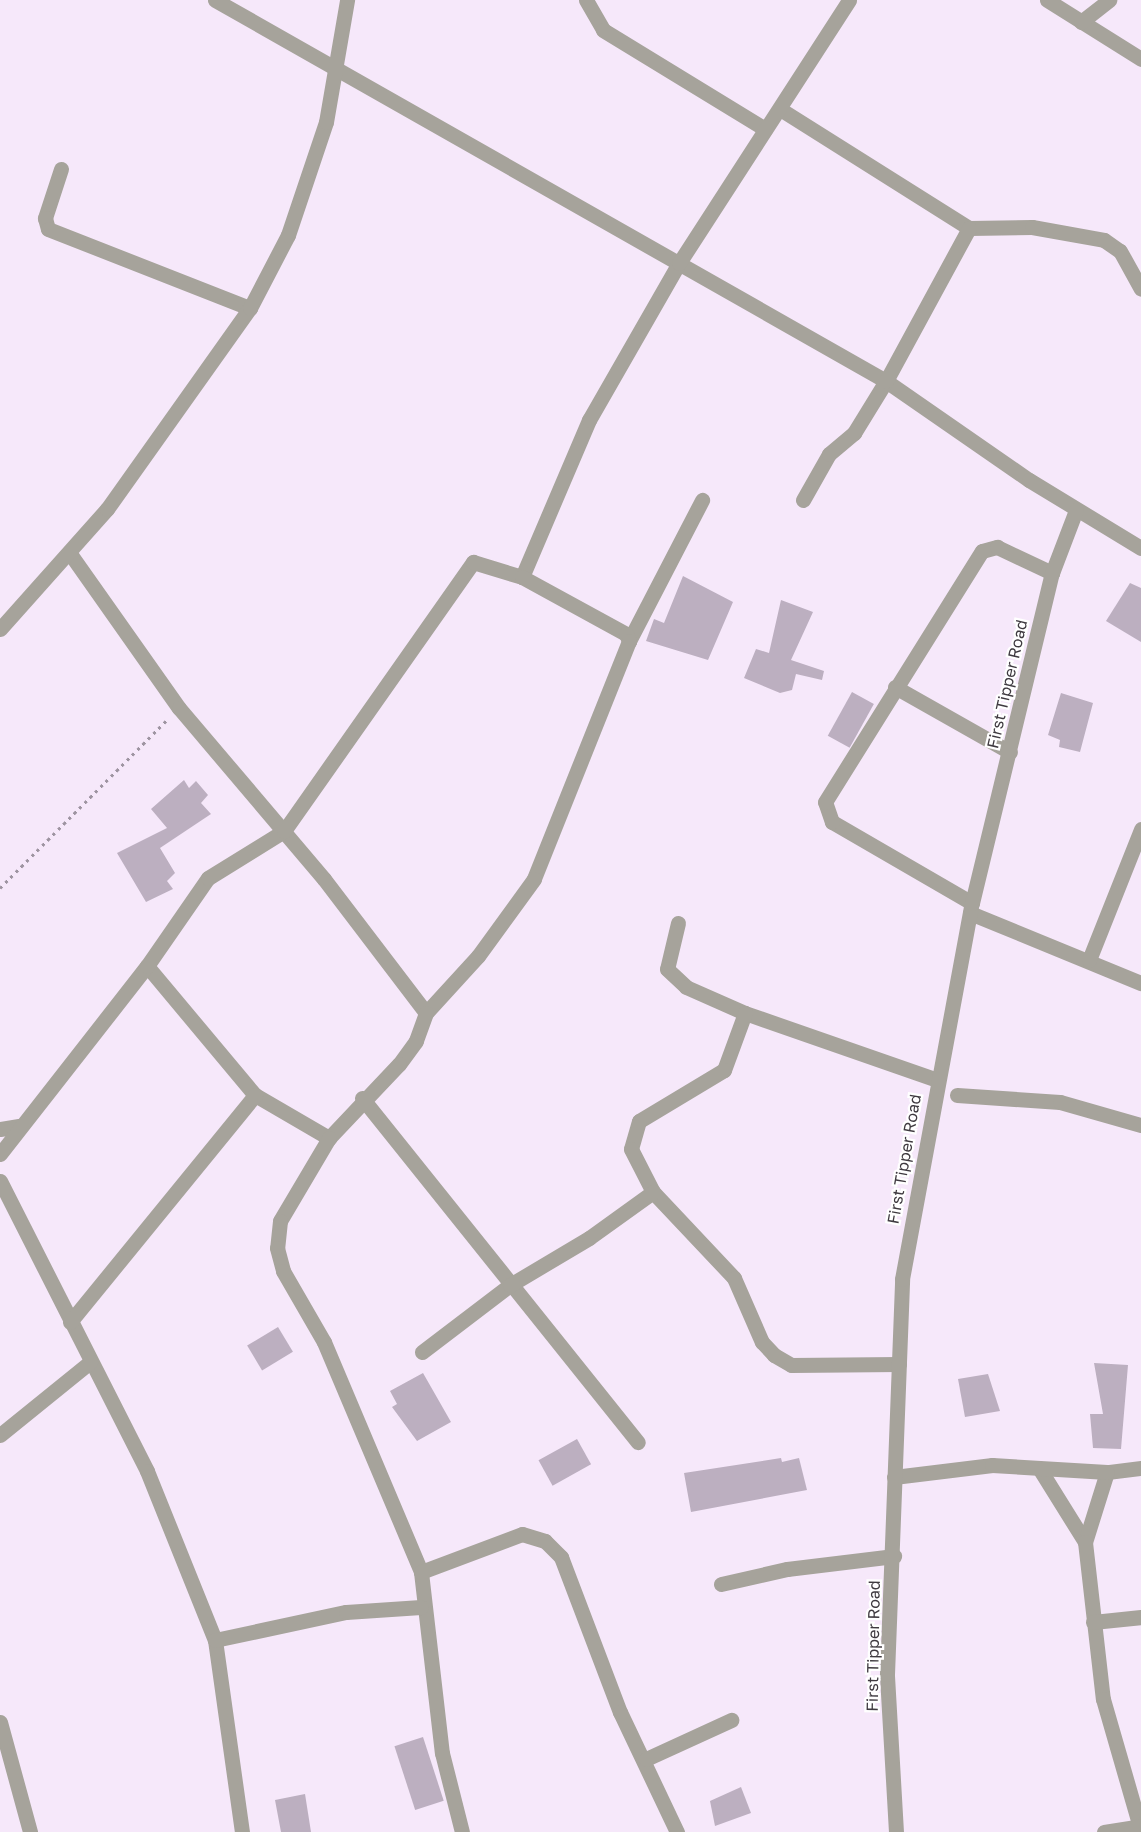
<!DOCTYPE html>
<html>
<head>
<meta charset="utf-8">
<style>
  body { margin:0 }
  #map { position:relative; width:1141px; height:1832px; overflow:hidden; background:#f6e8fa; font-family:"Golos Text",sans-serif }
  div>[style] { position:absolute }
  .building>* { inset:0; background:#bcafc0; transform-origin:0 0 }
  .path>* { height:3px; margin-top:-1.5px; transform-origin:0; background:repeating-linear-gradient(90deg,#9e94a1 0 3px,transparent 0 7.5px) }
  .minor>* { height:15px; margin:-7.5px; padding:0 7.5px; transform-origin:7.5px; border-radius:7.5px; background:#a6a39b }
  span { translate:-50% -50%; white-space:nowrap; text-align:center; line-height:1.15; -webkit-text-stroke:4.5px #fff; paint-order:stroke }
  .street-label { font-size:16px; color:#3f3a40 }
</style>
</head>
<body>
<div id="map">
  <div class="building">
    <i style="clip-path:polygon(683px 576px,733px 602px,708px 660px,646px 641px,654px 619px,664px 623px)"></i>
    <i style="clip-path:polygon(1130px 583px,1141px 588px,1141px 642px,1106px 621px)"></i>
    <i style="clip-path:polygon(781px 600px,813px 612px,791px 660px,824px 671px,822px 680px,796px 674px,792px 690px,780px 693px,744px 678px,756px 649px,769px 653px)"></i>
    <i style="left:852px;top:692px;width:25px;height:50px;rotate:29deg"></i>
    <i style="clip-path:polygon(1061px 693px,1093px 703px,1080px 752px,1059px 747px,1060px 740px,1048px 735px)"></i>
    <i style="clip-path:polygon(184px 780px,189px 788px,196px 781px,208px 795px,201px 803px,211px 814px,160px 848px,175px 873px,167px 881px,173px 889px,146px 902px,117px 853px,167px 828px,151px 809px)"></i>
    <i style="left:278px;top:1327px;width:29px;height:36px;rotate:59deg"></i>
    <i style="clip-path:polygon(1094px 1363px,1128px 1365px,1121px 1449px,1093px 1448px,1090px 1414px,1103px 1414px)"></i>
    <i style="clip-path:polygon(423px 1373px,451px 1422px,417px 1441px,392px 1407px,397px 1404px,390px 1391px)"></i>
    <i style="clip-path:polygon(988px 1374px,1000px 1411px,965px 1417px,958px 1379px)"></i>
    <i style="left:577px;top:1439px;width:29px;height:44px;rotate:61deg"></i>
    <i style="clip-path:polygon(781px 1458px,782px 1462px,799px 1458px,807px 1490px,691px 1512px,684px 1473px)"></i>
    <i style="left:423px;top:1737px;width:67px;height:30px;rotate:72deg"></i>
    <i style="clip-path:polygon(741px 1787px,751px 1813px,715px 1826px,710px 1801px)"></i>
    <i style="clip-path:polygon(305px 1794px,311px 1832px,281px 1832px,275px 1800px)"></i>
  </div>
  <div class="path">
    <i style="left:0;top:888px;width:238px;rotate:-45.2deg"></i>
  </div>
  <div class="minor">
    <i style="left:215px;top:0;width:772px;rotate:29.59deg"></i>
    <i style="left:886px;top:381px;width:174px;rotate:34.7deg"></i>
    <i style="left:1029px;top:480px;width:131px;rotate:31.3deg"></i>
    <i style="left:586px;top:0;width:34px;rotate:60deg"></i>
    <i style="left:603px;top:30px;width:190px;rotate:31.4deg"></i>
    <i style="left:1047px;top:0;width:111px;rotate:32.1deg"></i>
    <i style="left:1081px;top:22px;width:36px;rotate:-38deg"></i>
    <i style="left:780px;top:109px;width:223px;rotate:32.2deg"></i>
    <i style="left:969px;top:228px;width:63px;rotate:-0.9deg"></i>
    <i style="left:1032px;top:227px;width:73px;rotate:10.2deg"></i>
    <i style="left:1104px;top:240px;width:19px;rotate:35deg"></i>
    <i style="left:1120px;top:251px;width:43px;rotate:61.1deg"></i>
    <i style="left:61px;top:169px;width:52px;rotate:108.1deg"></i>
    <i style="left:45px;top:218px;width:11px;rotate:75deg"></i>
    <i style="left:48px;top:229px;width:217px;rotate:21.4deg"></i>
    <i style="left:803px;top:500px;width:53px;rotate:-60.5deg"></i>
    <i style="left:829px;top:454px;width:33px;rotate:-40deg"></i>
    <i style="left:854px;top:433px;width:61px;rotate:-58.4deg"></i>
    <i style="left:886px;top:381px;width:174px;rotate:-61.5deg"></i>
    <i style="left:71px;top:555px;width:187px;rotate:54.8deg"></i>
    <i style="left:179px;top:708px;width:224px;rotate:49.7deg"></i>
    <i style="left:324px;top:879px;width:168px;rotate:52.7deg"></i>
    <i style="left:522px;top:577px;width:171px;rotate:-66.9deg"></i>
    <i style="left:589px;top:420px;width:181px;rotate:-60.2deg"></i>
    <i style="left:679px;top:263px;width:313px;rotate:-57.1deg"></i>
    <i style="left:0;top:629px;width:161px;rotate:-48.3deg"></i>
    <i style="left:107px;top:509px;width:247px;rotate:-54.6deg"></i>
    <i style="left:250px;top:308px;width:82px;rotate:-62.5deg"></i>
    <i style="left:288px;top:235px;width:119px;rotate:-71.4deg"></i>
    <i style="left:326px;top:122px;width:124px;rotate:-80.2deg"></i>
    <i style="left:629px;top:641px;width:159px;rotate:-62.6deg"></i>
    <i style="left:895px;top:687px;width:132px;rotate:29.5deg"></i>
    <i style="left:972px;top:903px;width:162px;rotate:-149.9deg"></i>
    <i style="left:832px;top:822px;width:21px;rotate:-109deg"></i>
    <i style="left:825px;top:802px;width:296px;rotate:-58deg"></i>
    <i style="left:982px;top:551px;width:16px;rotate:-15deg"></i>
    <i style="left:997px;top:547px;width:61px;rotate:25.3deg"></i>
    <i style="left:970px;top:913px;width:185px;rotate:22.3deg"></i>
    <i style="left:678px;top:923px;width:47px;rotate:103.4deg"></i>
    <i style="left:667px;top:969px;width:26px;rotate:43deg"></i>
    <i style="left:686px;top:987px;width:64px;rotate:23.8deg"></i>
    <i style="left:745px;top:1013px;width:201px;rotate:19.2deg"></i>
    <i style="left:1089px;top:960px;width:141px;rotate:-68.3deg"></i>
    <i style="left:147px;top:966px;width:168px;rotate:50.1deg"></i>
    <i style="left:255px;top:1095px;width:86px;rotate:30.2deg"></i>
    <i style="left:745px;top:1013px;width:61px;rotate:110.2deg"></i>
    <i style="left:724px;top:1070px;width:99px;rotate:149deg"></i>
    <i style="left:639px;top:1121px;width:29px;rotate:106deg"></i>
    <i style="left:631px;top:1149px;width:48px;rotate:62.9deg"></i>
    <i style="left:653px;top:1192px;width:118px;rotate:46.7deg"></i>
    <i style="left:734px;top:1278px;width:70px;rotate:66.4deg"></i>
    <i style="left:762px;top:1342px;width:18px;rotate:47deg"></i>
    <i style="left:774px;top:1355px;width:20px;rotate:30deg"></i>
    <i style="left:791px;top:1365px;width:108px;rotate:-0.5deg"></i>
    <i style="left:957px;top:1095px;width:103px;rotate:3.9deg"></i>
    <i style="left:1060px;top:1102px;width:84px;rotate:15.9deg"></i>
    <i style="left:362px;top:1098px;width:441px;rotate:51.3deg"></i>
    <i style="left:0;top:1129px;width:19px;rotate:-9deg"></i>
    <i style="left:0;top:1154px;width:239px;rotate:-52deg"></i>
    <i style="left:147px;top:966px;width:107px;rotate:-55.3deg"></i>
    <i style="left:208px;top:878px;width:89px;rotate:-31.7deg"></i>
    <i style="left:284px;top:831px;width:329px;rotate:-54.9deg"></i>
    <i style="left:473px;top:562px;width:51px;rotate:17deg"></i>
    <i style="left:522px;top:577px;width:119px;rotate:28.7deg"></i>
    <i style="left:626px;top:634px;width:8px;rotate:67deg"></i>
    <i style="left:629px;top:641px;width:256px;rotate:111.8deg"></i>
    <i style="left:534px;top:879px;width:95px;rotate:126deg"></i>
    <i style="left:478px;top:956px;width:77px;rotate:132.4deg"></i>
    <i style="left:426px;top:1013px;width:30px;rotate:110deg"></i>
    <i style="left:416px;top:1041px;width:29px;rotate:126deg"></i>
    <i style="left:399px;top:1064px;width:102px;rotate:133.4deg"></i>
    <i style="left:329px;top:1138px;width:96px;rotate:120.6deg"></i>
    <i style="left:280px;top:1221px;width:27px;rotate:96deg"></i>
    <i style="left:277px;top:1248px;width:24px;rotate:75deg"></i>
    <i style="left:283px;top:1271px;width:82px;rotate:60deg"></i>
    <i style="left:324px;top:1342px;width:250px;rotate:67.1deg"></i>
    <i style="left:421px;top:1572px;width:182px;rotate:83.4deg"></i>
    <i style="left:442px;top:1753px;width:81px;rotate:75.8deg"></i>
    <i style="left:0;top:1181px;width:325px;rotate:63.1deg"></i>
    <i style="left:147px;top:1471px;width:182px;rotate:68.1deg"></i>
    <i style="left:215px;top:1640px;width:194px;rotate:82deg"></i>
    <i style="left:70px;top:1322px;width:293px;rotate:-50.8deg"></i>
    <i style="left:422px;top:1352px;width:111px;rotate:-37.3deg"></i>
    <i style="left:510px;top:1285px;width:92px;rotate:-30.7deg"></i>
    <i style="left:589px;top:1238px;width:79px;rotate:-35.7deg"></i>
    <i style="left:0;top:1435px;width:116px;rotate:-39deg"></i>
    <i style="left:1039px;top:1468px;width:87px;rotate:58.1deg"></i>
    <i style="left:1141px;top:1468px;width:34px;rotate:173deg"></i>
    <i style="left:1107px;top:1472px;width:73px;rotate:107.4deg"></i>
    <i style="left:1085px;top:1542px;width:158px;rotate:83.5deg"></i>
    <i style="left:1103px;top:1699px;width:137px;rotate:73.9deg"></i>
    <i style="left:894px;top:1477px;width:99px;rotate:-7deg"></i>
    <i style="left:992px;top:1465px;width:115px;rotate:3.5deg"></i>
    <i style="left:421px;top:1572px;width:108px;rotate:-20.6deg"></i>
    <i style="left:522px;top:1534px;width:24px;rotate:17deg"></i>
    <i style="left:545px;top:1541px;width:23px;rotate:45deg"></i>
    <i style="left:561px;top:1557px;width:166px;rotate:69.2deg"></i>
    <i style="left:620px;top:1712px;width:133px;rotate:64.6deg"></i>
    <i style="left:721px;top:1584px;width:68px;rotate:-12.8deg"></i>
    <i style="left:787px;top:1569px;width:108px;rotate:-6.9deg"></i>
    <i style="left:1093px;top:1622px;width:48px;rotate:-5.9deg"></i>
    <i style="left:215px;top:1640px;width:134px;rotate:-12.1deg"></i>
    <i style="left:346px;top:1612px;width:75px;rotate:-3.8deg"></i>
    <i style="left:0;top:1722px;width:114px;rotate:74.7deg"></i>
    <i style="left:646px;top:1759px;width:94px;rotate:-24.6deg"></i>
    <i style="left:896px;top:1832px;width:158px;rotate:-93.3deg"></i>
    <i style="left:887px;top:1674px;width:395px;rotate:-87.8deg"></i>
    <i style="left:902px;top:1279px;width:382px;rotate:-79.5deg"></i>
    <i style="left:972px;top:903px;width:340px;rotate:-76.4deg"></i>
    <i style="left:1052px;top:573px;width:67px;rotate:-69.1deg"></i>
    <i style="left:1104px;top:1832px;width:37px;rotate:-9deg"></i>
  </div>
  <div class="street-label">
    <span style="left:1007px;top:684px;rotate:-77deg">First Tipper Road</span>
    <span style="left:904px;top:1159px;rotate:-80deg">First Tipper Road</span>
    <span style="left:873px;top:1646px;rotate:-89deg">First Tipper Road</span>
  </div>
</div>
</body>
</html>
